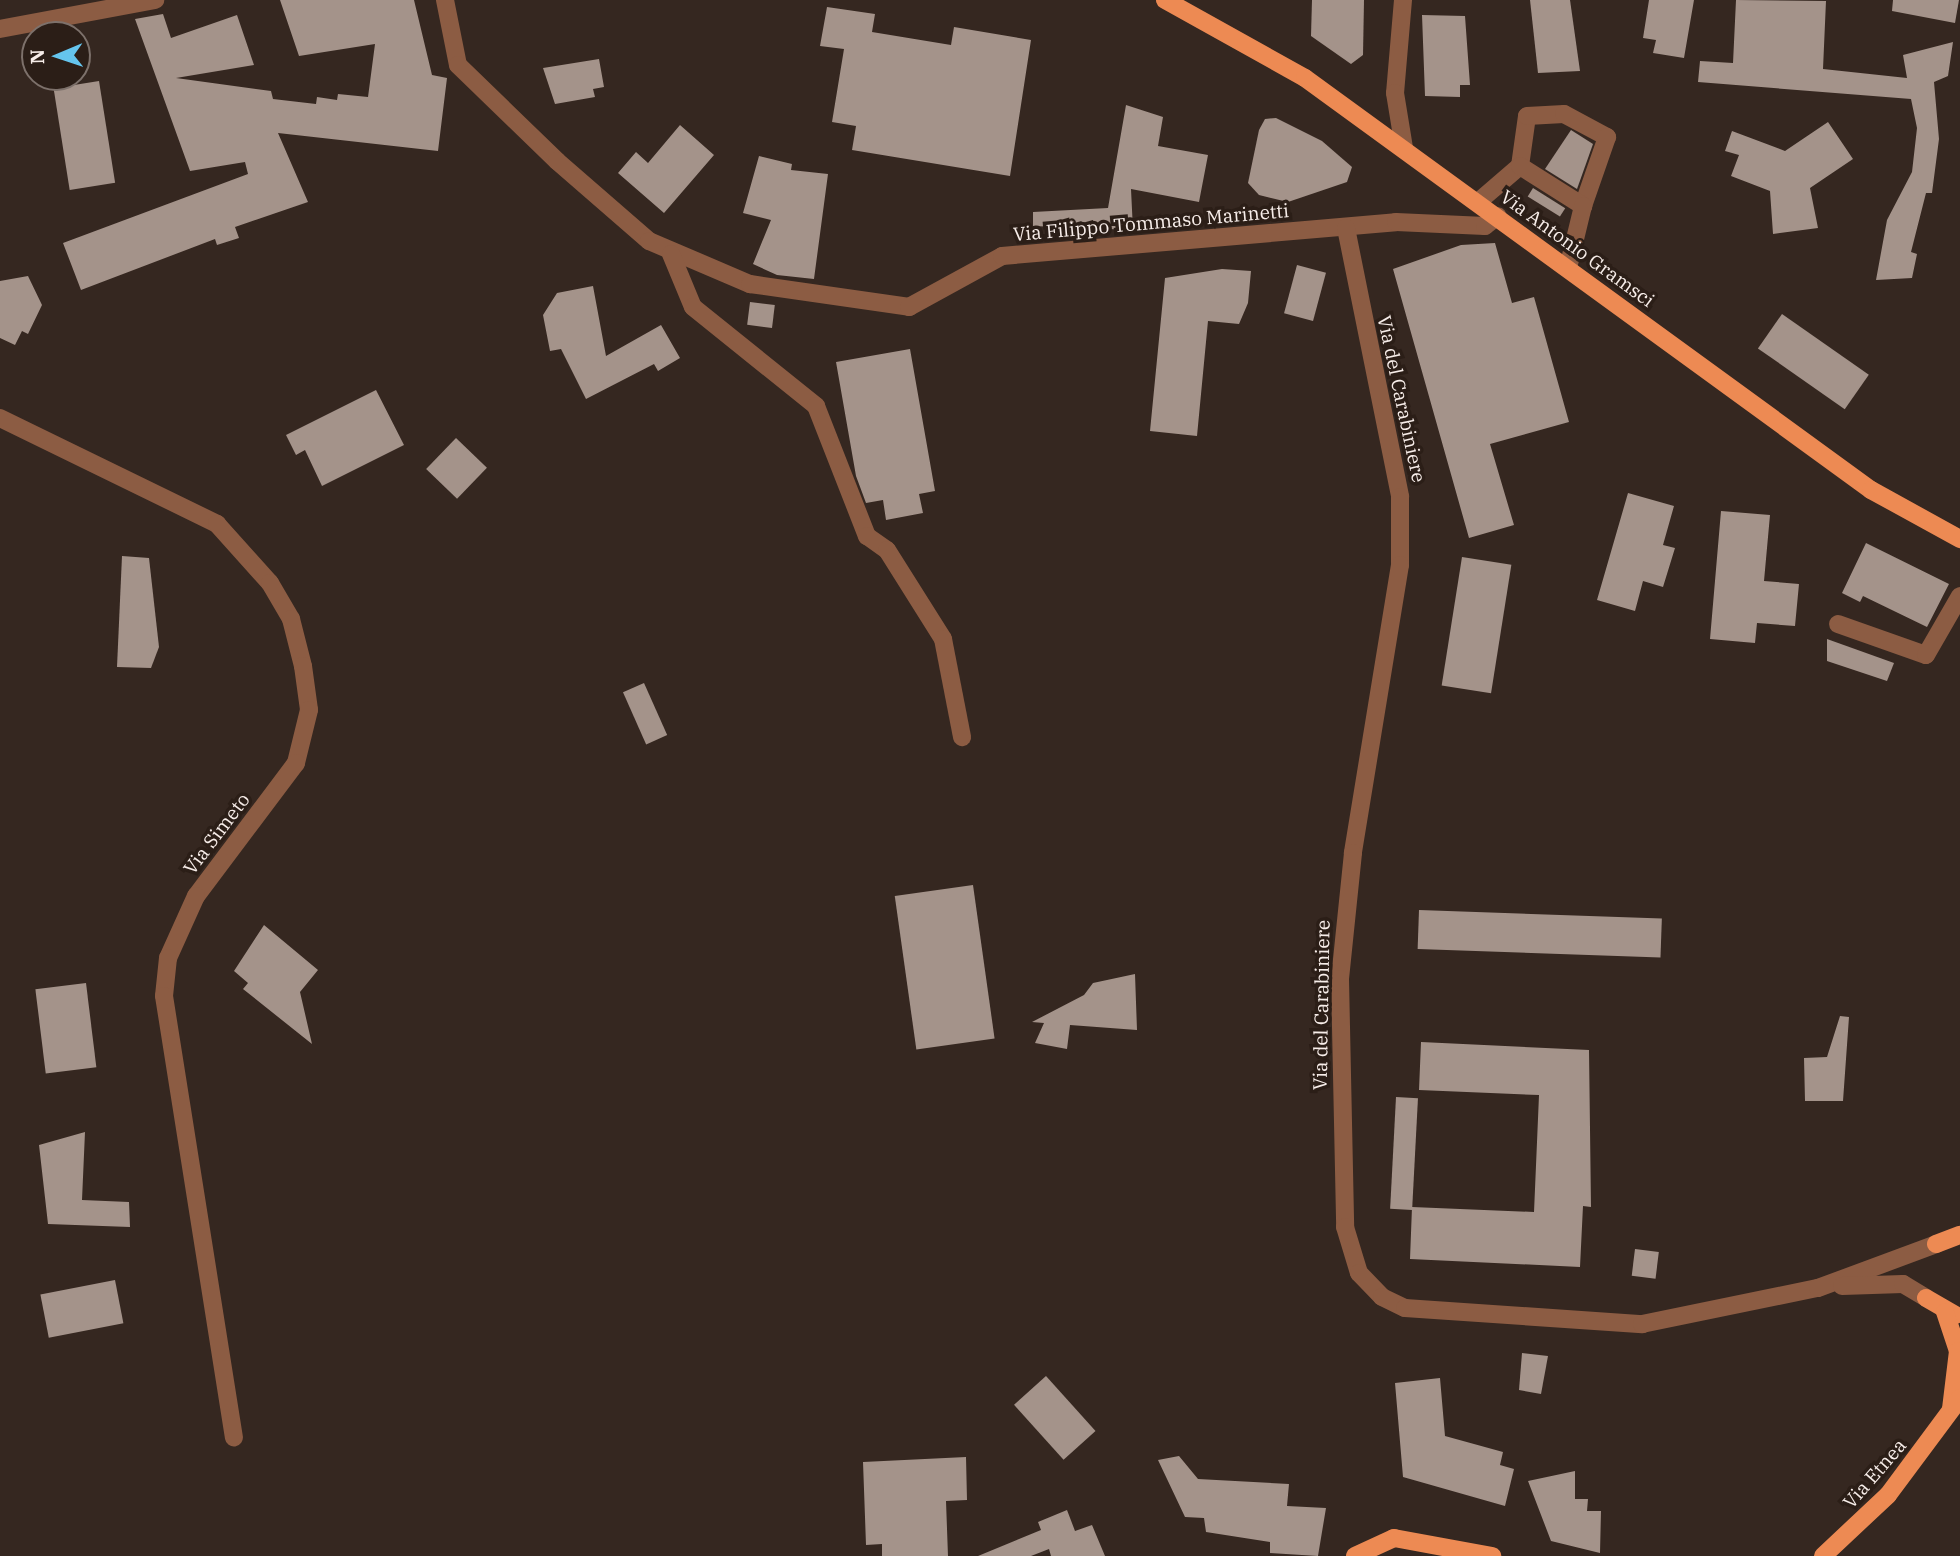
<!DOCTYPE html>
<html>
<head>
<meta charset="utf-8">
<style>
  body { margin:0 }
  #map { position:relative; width:1960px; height:1556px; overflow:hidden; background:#352720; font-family:"IBM Plex Serif",serif }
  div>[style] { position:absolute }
  .building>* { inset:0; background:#a4938a; transform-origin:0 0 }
  .minor>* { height:18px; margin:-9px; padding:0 9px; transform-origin:9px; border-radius:9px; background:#8c5c43 }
  .major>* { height:18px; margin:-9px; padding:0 9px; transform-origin:9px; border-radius:9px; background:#ed8a53 }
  span { translate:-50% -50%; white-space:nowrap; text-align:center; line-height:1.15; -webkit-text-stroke:7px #2b1e17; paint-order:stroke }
  .street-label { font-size:19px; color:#f7ede9 }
  .north { position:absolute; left:21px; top:21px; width:70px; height:70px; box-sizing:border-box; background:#2b1e17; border:2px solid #7d716b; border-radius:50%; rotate:268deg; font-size:19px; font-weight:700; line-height:28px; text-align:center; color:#f7ede9 }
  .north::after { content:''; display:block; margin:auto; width:24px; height:32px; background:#65c5ee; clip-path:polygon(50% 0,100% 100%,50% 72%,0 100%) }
</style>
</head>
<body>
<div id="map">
  <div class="building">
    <i style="clip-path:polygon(280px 0,414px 0,432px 75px,447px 78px,438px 151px,278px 133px,308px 202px,235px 227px,239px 238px,217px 245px,215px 239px,81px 290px,63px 243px,248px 174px,245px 162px,190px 171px,135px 19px,163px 14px,171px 38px,237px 15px,254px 65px,176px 78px,271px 91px,273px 99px,316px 104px,317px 97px,337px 100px,338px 94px,368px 97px,375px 44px,299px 56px)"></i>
    <i style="clip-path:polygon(1312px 0,1364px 0,1363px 55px,1351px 64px,1311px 36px)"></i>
    <i style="clip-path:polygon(1530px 0,1570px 0,1580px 71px,1538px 73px)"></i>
    <i style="clip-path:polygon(1649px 0,1694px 0,1684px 58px,1653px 53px,1656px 40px,1643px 38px)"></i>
    <i style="clip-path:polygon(1736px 0,1826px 1px,1823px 69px,1907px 78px,1903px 55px,1953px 42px,1948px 76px,1934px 82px,1939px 139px,1932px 193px,1926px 193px,1911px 252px,1917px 254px,1912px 278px,1876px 280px,1887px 220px,1912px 172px,1917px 128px,1911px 99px,1698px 82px,1700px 61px,1733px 63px)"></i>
    <i style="clip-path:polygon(1893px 0,1959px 0,1955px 23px,1892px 11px)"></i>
    <i style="clip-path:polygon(827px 7px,875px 14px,872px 32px,951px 45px,954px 27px,1031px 40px,1010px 176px,852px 150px,856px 126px,832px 122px,844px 49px,820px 46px)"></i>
    <i style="clip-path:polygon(1422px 15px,1465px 16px,1470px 85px,1460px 85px,1460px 97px,1425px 96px)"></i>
    <i style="clip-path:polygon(599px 59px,604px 87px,593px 89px,595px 97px,555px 104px,543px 68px)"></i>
    <i style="left:99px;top:81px;width:103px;height:46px;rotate:81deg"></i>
    <i style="clip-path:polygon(1126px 105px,1163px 117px,1158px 146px,1208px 155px,1199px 202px,1131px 189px,1133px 230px,1033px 226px,1033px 212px,1108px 208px)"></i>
    <i style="clip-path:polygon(1276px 118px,1322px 141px,1352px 167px,1347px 182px,1288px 202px,1259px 195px,1248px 183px,1259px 130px,1265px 119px)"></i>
    <i style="clip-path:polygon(1828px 122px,1853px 159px,1810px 188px,1818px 228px,1773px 234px,1770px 191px,1731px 176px,1739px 155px,1725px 151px,1732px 131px,1785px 151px)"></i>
    <i style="clip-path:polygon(680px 125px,714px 155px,664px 213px,618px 173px,636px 152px,648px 163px)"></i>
    <i style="clip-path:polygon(1571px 130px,1593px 144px,1577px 189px,1545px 169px)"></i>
    <i style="clip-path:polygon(759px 156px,792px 164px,791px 170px,828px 174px,814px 279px,777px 275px,753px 264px,771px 220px,743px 213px)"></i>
    <i style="left:1533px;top:188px;width:38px;height:10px;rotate:32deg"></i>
    <i style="clip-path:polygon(1495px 243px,1512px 303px,1534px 297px,1569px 422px,1490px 444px,1514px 525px,1469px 538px,1393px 269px,1461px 245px)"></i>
    <i style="left:1297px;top:265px;width:30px;height:50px;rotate:15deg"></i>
    <i style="clip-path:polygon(1222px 269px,1251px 271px,1248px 303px,1239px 324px,1208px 321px,1197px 436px,1150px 431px,1165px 278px)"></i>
    <i style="clip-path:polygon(28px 276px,42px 305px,28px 334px,22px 331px,15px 345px,0 338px,0 281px)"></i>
    <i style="clip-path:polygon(593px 286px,606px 356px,661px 325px,680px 358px,658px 371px,654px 364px,586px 399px,561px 349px,550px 351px,543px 315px,557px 293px)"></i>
    <i style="left:750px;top:302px;width:25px;height:23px;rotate:7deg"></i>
    <i style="left:1782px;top:314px;width:106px;height:42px;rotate:35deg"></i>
    <i style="clip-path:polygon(910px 349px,935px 491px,919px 494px,923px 513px,886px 520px,883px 500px,866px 503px,856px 476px,836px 362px)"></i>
    <i style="clip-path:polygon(376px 390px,404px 445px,322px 486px,305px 450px,296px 455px,286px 435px)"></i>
    <i style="left:456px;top:438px;width:43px;height:43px;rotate:44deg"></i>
    <i style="clip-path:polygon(1628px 493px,1674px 506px,1663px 545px,1675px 548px,1663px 587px,1643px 581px,1635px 611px,1597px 600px)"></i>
    <i style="clip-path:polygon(1721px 511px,1770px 515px,1764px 581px,1799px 584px,1795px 626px,1757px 623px,1755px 643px,1710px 639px)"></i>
    <i style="clip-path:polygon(1866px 543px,1949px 584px,1927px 627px,1863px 596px,1860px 602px,1842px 593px)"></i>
    <i style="clip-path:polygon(122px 556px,149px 558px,159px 647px,151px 668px,117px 667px)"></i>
    <i style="left:1462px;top:557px;width:50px;height:130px;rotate:9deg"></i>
    <i style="clip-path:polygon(1827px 639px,1894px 663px,1887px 681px,1827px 661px)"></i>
    <i style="left:644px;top:683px;width:57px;height:23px;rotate:66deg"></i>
    <i style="left:973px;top:885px;width:155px;height:79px;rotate:82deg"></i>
    <i style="left:1419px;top:910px;width:243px;height:39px;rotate:2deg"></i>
    <i style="clip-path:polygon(264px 925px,318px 970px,300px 992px,312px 1044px,243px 989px,248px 983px,234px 971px)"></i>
    <i style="clip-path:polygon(1135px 974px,1137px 1030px,1070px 1025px,1067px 1049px,1035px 1043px,1044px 1023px,1032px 1022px,1084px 995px,1093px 983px)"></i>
    <i style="left:86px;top:983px;width:85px;height:51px;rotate:83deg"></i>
    <i style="clip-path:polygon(1840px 1016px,1849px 1017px,1843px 1101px,1805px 1101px,1804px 1058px,1827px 1057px)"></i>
    <i style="clip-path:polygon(1421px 1042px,1589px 1050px,1591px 1207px,1583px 1206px,1580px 1267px,1410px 1259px,1412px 1207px,1534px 1212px,1539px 1095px,1419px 1090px)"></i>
    <i style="left:1396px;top:1097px;width:22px;height:112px;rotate:3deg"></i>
    <i style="clip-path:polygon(85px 1132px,82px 1200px,129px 1202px,130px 1227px,48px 1224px,39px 1145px)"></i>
    <i style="left:1635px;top:1249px;width:24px;height:27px;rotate:7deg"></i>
    <i style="left:115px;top:1280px;width:44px;height:76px;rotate:79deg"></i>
    <i style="clip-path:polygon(1522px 1353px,1548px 1356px,1541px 1394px,1519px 1390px)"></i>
    <i style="left:1046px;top:1376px;width:74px;height:43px;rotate:48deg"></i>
    <i style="clip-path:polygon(1440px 1378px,1445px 1436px,1503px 1452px,1500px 1465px,1514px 1469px,1505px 1506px,1403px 1477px,1395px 1383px)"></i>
    <i style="clip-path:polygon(1179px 1456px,1198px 1479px,1289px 1484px,1287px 1506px,1326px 1508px,1318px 1556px,1270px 1553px,1270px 1542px,1206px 1532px,1204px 1518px,1185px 1517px,1158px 1460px)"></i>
    <i style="clip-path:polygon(966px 1457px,967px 1500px,946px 1501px,948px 1556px,882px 1556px,882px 1544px,866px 1545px,863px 1462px)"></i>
    <i style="clip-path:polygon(1575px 1471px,1575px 1499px,1588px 1499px,1587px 1511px,1601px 1511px,1600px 1553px,1551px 1541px,1528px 1481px)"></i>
    <i style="clip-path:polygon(1067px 1510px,1075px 1531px,1092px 1525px,1105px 1556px,1051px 1556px,1049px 1549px,1031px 1556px,978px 1556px,1041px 1530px,1038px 1522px)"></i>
  </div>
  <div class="minor">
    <i style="left:445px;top:0;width:66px;rotate:78.7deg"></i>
    <i style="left:458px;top:65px;width:138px;rotate:44.1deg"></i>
    <i style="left:557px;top:161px;width:122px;rotate:41deg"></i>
    <i style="left:649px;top:241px;width:110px;rotate:23.1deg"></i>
    <i style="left:750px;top:284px;width:161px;rotate:8.2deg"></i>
    <i style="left:909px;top:307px;width:106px;rotate:-28.7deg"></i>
    <i style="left:1002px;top:256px;width:395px;rotate:-4.9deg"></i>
    <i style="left:1396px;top:222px;width:89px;rotate:2.6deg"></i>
    <i style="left:1485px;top:226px;width:16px;rotate:-38deg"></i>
    <i style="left:1403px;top:0;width:93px;rotate:94.9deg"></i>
    <i style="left:1395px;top:93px;width:56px;rotate:80.7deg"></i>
    <i style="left:0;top:29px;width:158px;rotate:-10.6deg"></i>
    <i style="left:1520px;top:166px;width:50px;rotate:-82deg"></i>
    <i style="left:1527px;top:116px;width:37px;rotate:-3deg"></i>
    <i style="left:1564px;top:114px;width:49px;rotate:28.1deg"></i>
    <i style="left:1607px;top:137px;width:73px;rotate:109.2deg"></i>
    <i style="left:1478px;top:202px;width:55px;rotate:-40.6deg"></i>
    <i style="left:1520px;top:166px;width:75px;rotate:32.4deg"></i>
    <i style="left:1583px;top:206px;width:64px;rotate:103.6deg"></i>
    <i style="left:1346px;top:228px;width:274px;rotate:78.6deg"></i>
    <i style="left:1400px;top:497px;width:68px;rotate:90deg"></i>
    <i style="left:1400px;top:565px;width:292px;rotate:99.3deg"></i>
    <i style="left:1353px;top:853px;width:127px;rotate:95.9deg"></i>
    <i style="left:1340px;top:979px;width:248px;rotate:88.8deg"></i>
    <i style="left:1345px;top:1227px;width:48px;rotate:73.1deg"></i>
    <i style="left:1359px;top:1273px;width:33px;rotate:46deg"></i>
    <i style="left:1382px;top:1297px;width:25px;rotate:26deg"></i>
    <i style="left:1405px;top:1308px;width:238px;rotate:3.9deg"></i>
    <i style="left:1642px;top:1324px;width:180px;rotate:-11.6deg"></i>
    <i style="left:1818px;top:1288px;width:126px;rotate:-20.4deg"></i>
    <i style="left:671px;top:254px;width:57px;rotate:67.5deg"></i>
    <i style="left:693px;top:307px;width:158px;rotate:38.8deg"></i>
    <i style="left:816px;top:406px;width:140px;rotate:68.6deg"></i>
    <i style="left:867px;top:536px;width:24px;rotate:35deg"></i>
    <i style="left:887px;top:550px;width:105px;rotate:57.8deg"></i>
    <i style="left:943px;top:639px;width:100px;rotate:79deg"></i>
    <i style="left:0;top:418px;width:242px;rotate:26deg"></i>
    <i style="left:217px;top:524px;width:79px;rotate:48.1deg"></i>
    <i style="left:270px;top:583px;width:42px;rotate:59.7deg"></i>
    <i style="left:291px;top:619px;width:49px;rotate:75.7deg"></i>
    <i style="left:303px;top:666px;width:44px;rotate:82.2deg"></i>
    <i style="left:309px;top:710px;width:55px;rotate:103.8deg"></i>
    <i style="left:296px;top:763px;width:166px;rotate:126.9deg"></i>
    <i style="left:196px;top:896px;width:68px;rotate:114.3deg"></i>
    <i style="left:168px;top:958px;width:38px;rotate:96deg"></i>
    <i style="left:164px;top:996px;width:447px;rotate:81deg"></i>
    <i style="left:1838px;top:624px;width:93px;rotate:19.4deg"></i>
    <i style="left:1926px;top:655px;width:68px;rotate:-60deg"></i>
    <i style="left:1842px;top:1286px;width:61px;rotate:-1.9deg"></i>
    <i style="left:1903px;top:1284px;width:27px;rotate:31deg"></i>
  </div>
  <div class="major">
    <i style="left:1165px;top:0;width:160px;rotate:29.1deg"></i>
    <i style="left:1305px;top:78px;width:700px;rotate:36.05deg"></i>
    <i style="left:1871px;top:490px;width:102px;rotate:28.8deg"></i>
    <i style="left:1936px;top:1244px;width:26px;rotate:-21deg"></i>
    <i style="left:1926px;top:1298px;width:34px;rotate:30deg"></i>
    <i style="left:1945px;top:1312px;width:41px;rotate:71.6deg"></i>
    <i style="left:1958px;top:1351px;width:58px;rotate:96.9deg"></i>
    <i style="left:1355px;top:1556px;width:43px;rotate:-24.8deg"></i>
    <i style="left:1394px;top:1538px;width:100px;rotate:10.4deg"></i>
    <i style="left:1823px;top:1556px;width:89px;rotate:-43.2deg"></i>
    <i style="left:1888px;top:1495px;width:121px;rotate:-53.4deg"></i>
  </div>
  <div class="street-label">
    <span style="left:1151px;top:223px;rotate:-5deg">Via Filippo Tommaso Marinetti</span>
    <span style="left:1577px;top:249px;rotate:36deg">Via Antonio Gramsci</span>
    <span style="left:1401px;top:399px;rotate:78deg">Via del Carabiniere</span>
    <span style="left:217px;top:834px;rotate:-53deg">Via Simeto</span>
    <span style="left:1322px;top:1005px;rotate:-89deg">Via del Carabiniere</span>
    <span style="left:1875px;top:1474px;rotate:-49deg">Via Etnea</span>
  </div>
  <div class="north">N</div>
</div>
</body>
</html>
